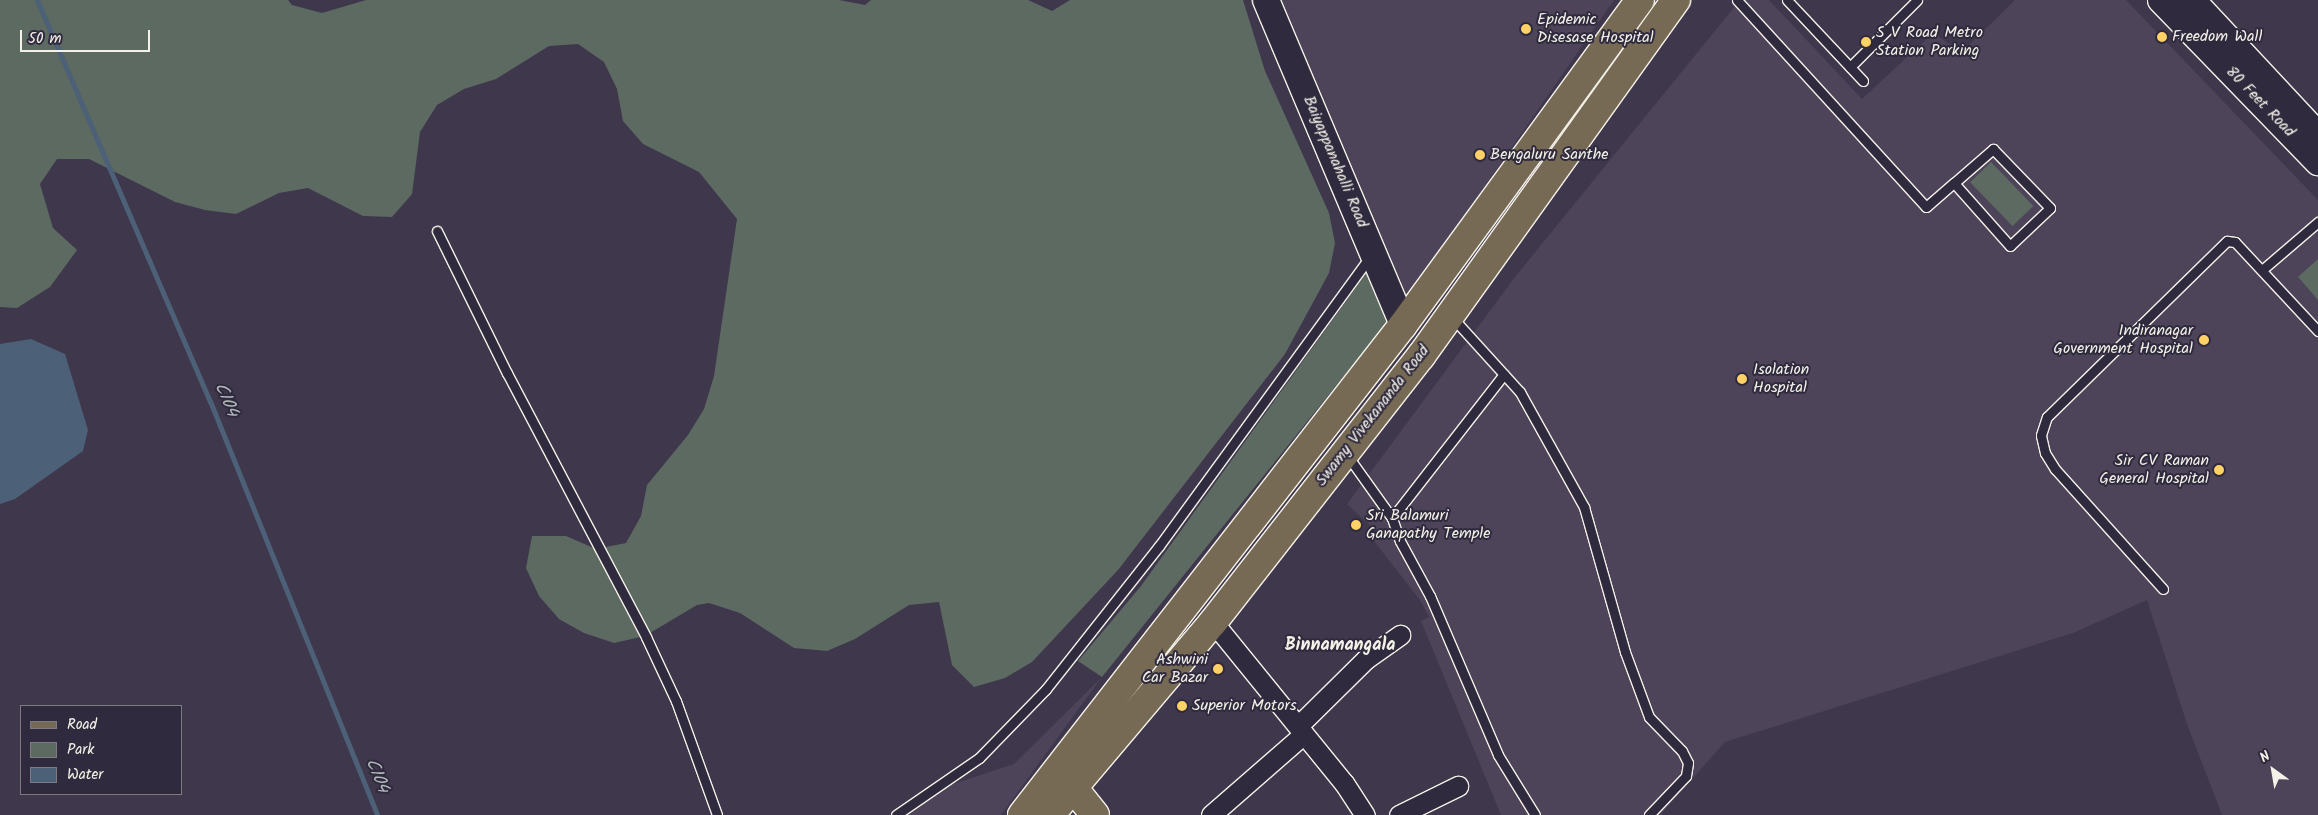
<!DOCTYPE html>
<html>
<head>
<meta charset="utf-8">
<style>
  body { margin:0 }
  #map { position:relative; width:2318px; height:815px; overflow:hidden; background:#3f374c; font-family:Kalam,sans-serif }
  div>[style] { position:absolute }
  .built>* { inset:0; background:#4d4459 }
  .green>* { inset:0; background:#5c6a61; transform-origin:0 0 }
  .water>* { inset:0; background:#4c6077 }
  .stream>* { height:5px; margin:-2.5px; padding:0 2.5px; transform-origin:2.5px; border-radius:2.5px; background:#4c6077 }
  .roads { filter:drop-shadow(1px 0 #f4f1e8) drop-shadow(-1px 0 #f4f1e8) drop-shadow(0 1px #f4f1e8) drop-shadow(0 -1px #f4f1e8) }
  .lane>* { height:9px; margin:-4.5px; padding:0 4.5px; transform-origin:4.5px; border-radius:4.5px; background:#2f2a3d }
  .street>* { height:19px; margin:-9.5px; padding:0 9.5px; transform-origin:9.5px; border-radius:9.5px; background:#2f2a3d }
  .secondary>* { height:26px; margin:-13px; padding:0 13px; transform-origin:13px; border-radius:13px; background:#2f2a3d }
  .primary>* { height:28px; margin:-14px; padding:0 14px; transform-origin:14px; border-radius:14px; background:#766a55 }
  .dots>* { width:14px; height:14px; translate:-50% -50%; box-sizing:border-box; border:2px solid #2f2a3d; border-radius:50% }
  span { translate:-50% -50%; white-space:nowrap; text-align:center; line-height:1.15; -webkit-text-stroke:4px #2f2a3d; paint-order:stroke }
  .poi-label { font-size:16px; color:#f4f1e8 }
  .left { translate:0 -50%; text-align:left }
  .right { translate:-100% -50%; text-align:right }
  .street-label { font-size:16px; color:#f4f1e8 }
  .water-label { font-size:18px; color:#b1b7bb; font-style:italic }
  .neighbourhood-label { font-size:18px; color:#f4f1e8; font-weight:700 }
  .legend { position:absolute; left:20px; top:705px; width:162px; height:90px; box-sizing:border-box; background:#2f2a3d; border:1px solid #7e7a81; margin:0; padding:6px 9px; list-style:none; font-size:15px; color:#f4f1e8 }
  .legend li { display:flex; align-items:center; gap:10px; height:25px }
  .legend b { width:25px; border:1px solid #7e7a81 }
  .north { position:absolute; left:2248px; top:745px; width:50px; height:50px; -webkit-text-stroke:4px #2f2a3d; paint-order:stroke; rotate:328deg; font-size:14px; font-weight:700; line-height:20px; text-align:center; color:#f4f1e8 }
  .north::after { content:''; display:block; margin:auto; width:18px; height:22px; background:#f4f1e8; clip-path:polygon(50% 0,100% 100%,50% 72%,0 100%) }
  .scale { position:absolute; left:20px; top:30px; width:130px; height:22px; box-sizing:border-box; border:2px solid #f4f1e8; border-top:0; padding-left:6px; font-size:15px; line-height:18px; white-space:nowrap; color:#f4f1e8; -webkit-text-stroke:4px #2f2a3d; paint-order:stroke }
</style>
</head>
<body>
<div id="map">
  <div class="built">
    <i style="clip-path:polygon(1276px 0,1614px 0,1404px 303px)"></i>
    <i style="clip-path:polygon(1740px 0,1769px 0,1862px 99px,1933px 33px,1962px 52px,2015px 0,2126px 0,2318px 200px,2318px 815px,2222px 815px,2187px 724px,2147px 600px,2073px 633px,1725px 742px,1660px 815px,1501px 815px,1421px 621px,1429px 617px,1420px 600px,1370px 536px,1376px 531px,1347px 504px,1515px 277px)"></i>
    <i style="clip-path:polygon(1102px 677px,1001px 815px,909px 815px,944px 787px,1014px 764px)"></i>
  </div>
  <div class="green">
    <i style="clip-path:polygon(0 0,288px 0,292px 5px,322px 13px,366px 0,839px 0,865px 5px,871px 0,1028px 0,1052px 11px,1070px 0,1243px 0,1265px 71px,1329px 213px,1335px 243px,1329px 273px,1285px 354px,1118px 570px,1032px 662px,1005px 678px,974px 687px,952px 665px,939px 602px,909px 605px,855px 639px,827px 651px,794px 648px,740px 613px,709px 603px,697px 605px,645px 636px,614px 643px,584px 633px,559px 619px,539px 596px,526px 568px,532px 536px,566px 536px,596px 549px,626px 543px,641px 516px,647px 485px,688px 435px,704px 409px,714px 376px,737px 219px,699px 172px,643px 144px,623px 121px,617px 89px,604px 62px,578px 44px,549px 46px,496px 79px,464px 89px,437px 105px,420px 132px,412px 194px,392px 217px,363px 216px,308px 188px,279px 193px,236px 214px,205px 210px,175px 202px,89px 159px,57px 159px,40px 184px,53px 228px,77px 250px,50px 287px,17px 308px,0 307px)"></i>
    <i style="left:1991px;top:162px;width:61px;height:29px;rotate:46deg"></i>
    <i style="clip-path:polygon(2318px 259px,2318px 300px,2298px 277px)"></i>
    <i style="clip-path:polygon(1367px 272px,1388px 321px,1102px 677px,1078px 661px,1141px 586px)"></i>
  </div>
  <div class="water">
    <i style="clip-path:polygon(31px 339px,65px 354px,88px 430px,83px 451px,15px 499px,0 504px,0 344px)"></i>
  </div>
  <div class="stream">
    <i style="left:37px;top:0;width:437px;rotate:66.7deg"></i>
    <i style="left:210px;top:401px;width:446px;rotate:68deg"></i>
  </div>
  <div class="roads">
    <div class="lane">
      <i style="left:1737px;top:0;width:280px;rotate:47.6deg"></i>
      <i style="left:1926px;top:207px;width:37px;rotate:-41deg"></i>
      <i style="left:1954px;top:183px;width:52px;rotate:-41.1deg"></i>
      <i style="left:1993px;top:149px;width:82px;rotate:46deg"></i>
      <i style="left:2050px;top:208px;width:55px;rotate:136.5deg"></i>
      <i style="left:2010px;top:246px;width:84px;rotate:-131.6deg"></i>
      <i style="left:1787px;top:0;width:111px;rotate:46.8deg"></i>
      <i style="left:1850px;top:67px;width:95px;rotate:-45deg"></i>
      <i style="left:437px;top:231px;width:158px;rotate:63.8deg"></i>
      <i style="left:507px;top:373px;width:298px;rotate:62.2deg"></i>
      <i style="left:646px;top:637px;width:71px;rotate:64.9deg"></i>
      <i style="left:676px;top:701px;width:121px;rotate:70.2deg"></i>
      <i style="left:2262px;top:270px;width:74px;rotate:-40.6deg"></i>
      <i style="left:1452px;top:317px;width:101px;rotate:47.8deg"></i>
      <i style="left:1520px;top:392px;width:132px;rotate:60.9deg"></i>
      <i style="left:1584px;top:507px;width:151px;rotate:74.2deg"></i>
      <i style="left:1625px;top:652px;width:69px;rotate:69.7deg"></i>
      <i style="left:1649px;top:717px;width:47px;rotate:45.9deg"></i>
      <i style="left:1682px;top:751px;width:13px;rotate:63deg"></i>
      <i style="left:1688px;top:763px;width:13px;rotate:99deg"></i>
      <i style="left:1686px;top:776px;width:54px;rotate:133.5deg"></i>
      <i style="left:1347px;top:455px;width:77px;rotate:54.5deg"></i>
      <i style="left:1392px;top:518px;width:182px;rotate:-52.1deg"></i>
      <i style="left:1392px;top:518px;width:24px;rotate:71deg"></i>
      <i style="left:1400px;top:541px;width:63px;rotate:61.4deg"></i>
      <i style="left:1430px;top:596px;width:173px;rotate:66.8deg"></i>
      <i style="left:1498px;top:755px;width:70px;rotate:58.3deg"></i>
      <i style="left:2163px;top:589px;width:161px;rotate:-132deg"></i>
      <i style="left:2055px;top:469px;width:19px;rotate:-122deg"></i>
      <i style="left:2045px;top:453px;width:18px;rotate:-103deg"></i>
      <i style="left:2041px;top:435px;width:19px;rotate:-72deg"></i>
      <i style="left:2047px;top:417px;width:252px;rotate:-44.4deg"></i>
      <i style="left:2227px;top:241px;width:8px;rotate:7deg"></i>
      <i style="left:2235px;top:242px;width:122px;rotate:47deg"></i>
      <i style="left:896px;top:815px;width:101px;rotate:-34.5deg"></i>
      <i style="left:979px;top:758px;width:96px;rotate:-45.8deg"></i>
      <i style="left:1046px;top:689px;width:182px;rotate:-51.7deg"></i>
      <i style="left:1159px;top:546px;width:358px;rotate:-53.9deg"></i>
    </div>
    <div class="street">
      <i style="left:1213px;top:622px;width:208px;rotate:50.9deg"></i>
      <i style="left:1344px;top:783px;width:38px;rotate:57deg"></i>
      <i style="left:1298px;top:726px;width:95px;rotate:-44.6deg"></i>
      <i style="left:1366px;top:659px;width:42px;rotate:-35.2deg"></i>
      <i style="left:1211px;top:815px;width:123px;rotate:-41.1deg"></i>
      <i style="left:1399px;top:815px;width:66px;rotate:-26.2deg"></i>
    </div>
    <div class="secondary">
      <i style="left:1266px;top:0;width:353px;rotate:67.1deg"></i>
      <i style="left:2161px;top:0;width:226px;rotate:45.9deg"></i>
      <i style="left:2192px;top:0;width:185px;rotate:47deg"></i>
    </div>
    <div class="primary">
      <i style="left:1063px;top:775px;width:51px;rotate:51.3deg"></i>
      <i style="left:1022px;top:815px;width:621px;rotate:-52.13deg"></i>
      <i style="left:1403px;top:325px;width:402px;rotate:-53.9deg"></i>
      <i style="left:1050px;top:815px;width:253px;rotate:-49.8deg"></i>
      <i style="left:1213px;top:622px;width:338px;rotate:-52deg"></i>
      <i style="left:1421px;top:356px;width:438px;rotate:-54.4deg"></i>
    </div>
  </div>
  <div class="dots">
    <i style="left:1526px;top:29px;background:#ffd166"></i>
    <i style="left:2162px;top:37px;background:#ffd166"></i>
    <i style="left:1866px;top:42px;background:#ffd166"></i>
    <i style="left:1480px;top:155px;background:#ffd166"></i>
    <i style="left:2204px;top:340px;background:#ffd166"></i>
    <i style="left:1742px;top:379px;background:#ffd166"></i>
    <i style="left:2219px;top:470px;background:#ffd166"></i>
    <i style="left:1356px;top:525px;background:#ffd166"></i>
    <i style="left:1218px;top:669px;background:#ffd166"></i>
    <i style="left:1182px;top:706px;background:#ffd166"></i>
  </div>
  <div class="poi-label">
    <span class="left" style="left:1537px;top:29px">Epidemic<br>Disesase Hospital</span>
    <span class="left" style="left:1876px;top:42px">S V Road Metro<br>Station Parking</span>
    <span class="left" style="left:2172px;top:37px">Freedom Wall</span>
    <span class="left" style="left:1490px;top:155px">Bengaluru Santhe</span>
    <span class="right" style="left:2193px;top:340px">Indiranagar<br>Government Hospital</span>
    <span class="left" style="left:1753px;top:379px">Isolation<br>Hospital</span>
    <span class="right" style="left:2209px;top:470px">Sir CV Raman<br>General Hospital</span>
    <span class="left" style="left:1366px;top:525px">Sri Balamuri<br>Ganapathy Temple</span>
    <span class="right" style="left:1208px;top:669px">Ashwini<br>Car Bazar</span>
    <span class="left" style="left:1192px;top:706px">Superior Motors</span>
  </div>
  <div class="street-label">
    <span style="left:2260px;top:102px;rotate:46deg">80 Feet Road</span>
    <span style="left:1335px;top:162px;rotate:67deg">Baiyappanahalli Road</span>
    <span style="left:1373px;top:416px;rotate:-52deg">Swamy Vivekananda Road</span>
  </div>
  <div class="water-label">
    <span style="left:225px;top:400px;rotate:67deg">C104</span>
    <span style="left:376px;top:776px;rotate:68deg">C104</span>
  </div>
  <div class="neighbourhood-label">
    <span style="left:1340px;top:646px">Binnamangala</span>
  </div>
  <ul class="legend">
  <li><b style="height:6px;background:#766a55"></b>Road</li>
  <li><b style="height:14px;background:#5c6a61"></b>Park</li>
  <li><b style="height:14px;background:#4c6077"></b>Water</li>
  </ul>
  <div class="north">N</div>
  <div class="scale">50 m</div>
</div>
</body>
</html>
